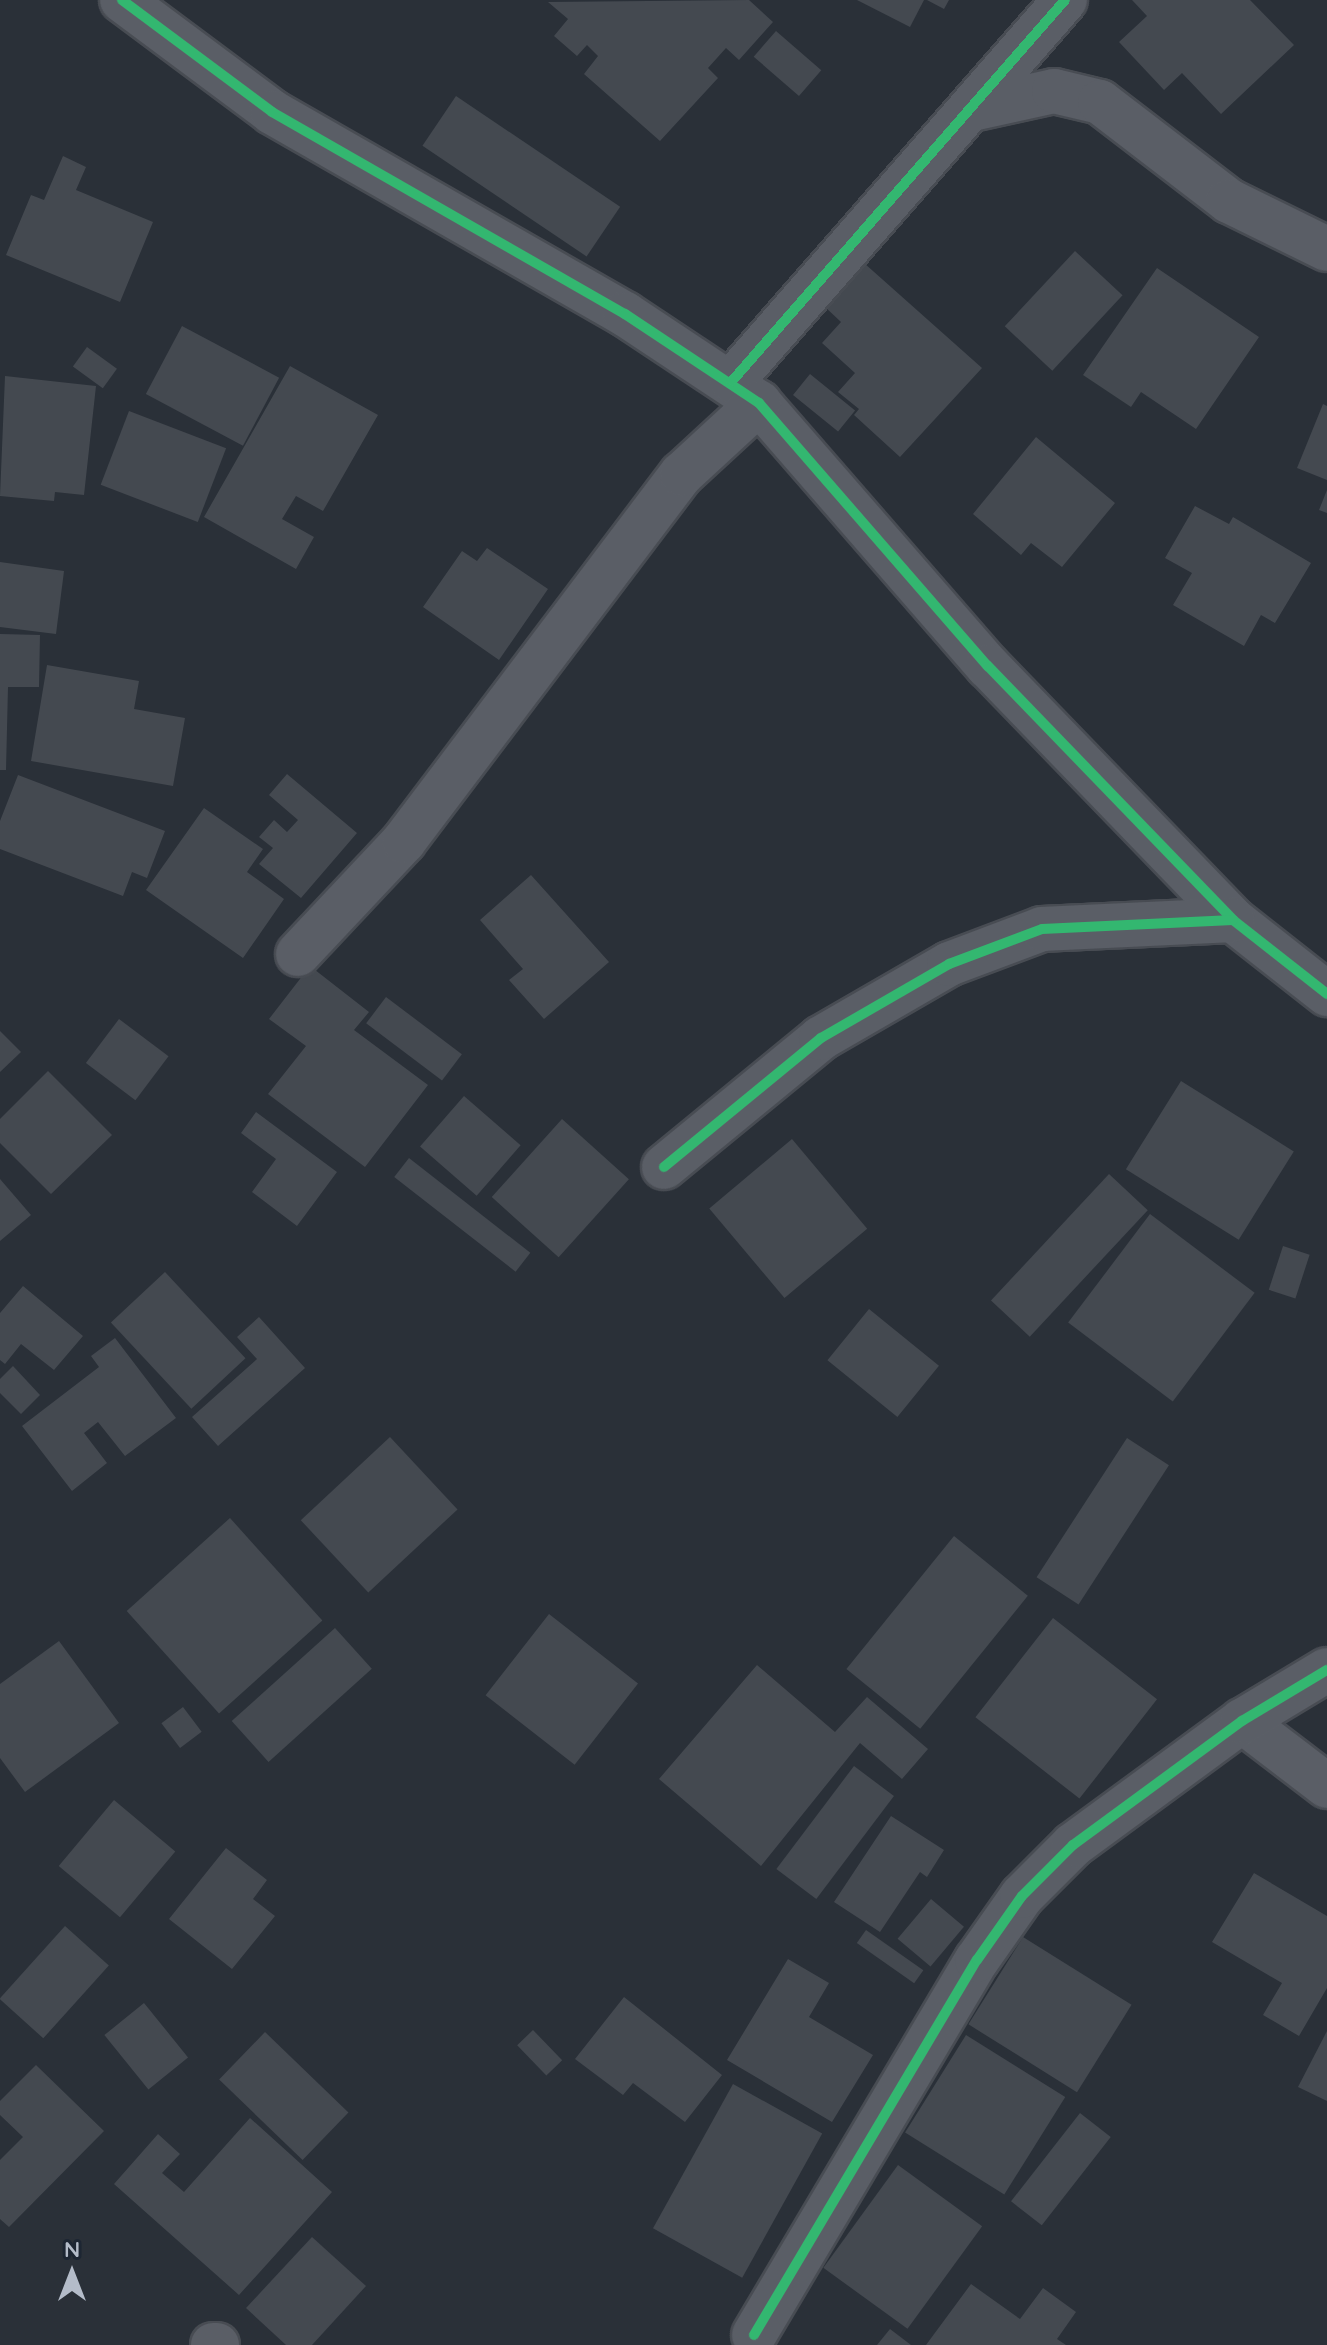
<!DOCTYPE html>
<html>
<head>
<meta charset="utf-8">
<style>
  body { margin:0 }
  #map { position:relative; width:1327px; height:2345px; overflow:hidden; background:#2a3038; font-family:Quicksand,sans-serif }
  div>[style] { position:absolute }
  .building>* { inset:0; background:#444950; transform-origin:0 0 }
  .roads { filter:drop-shadow(2px 0 #484c53) drop-shadow(-2px 0 #484c53) drop-shadow(0 2px #484c53) drop-shadow(0 -2px #484c53) }
  .minor>* { height:44px; margin:-22px; padding:0 22px; transform-origin:22px; border-radius:22px; background:#5a5e66 }
  .cycleway>* { height:10px; margin:-5px; padding:0 5px; transform-origin:5px; border-radius:5px; background:#33b770 }
  span { translate:-50% -50%; white-space:nowrap; text-align:center; line-height:1.15; -webkit-text-stroke:7px #1d2633; paint-order:stroke }
  .north { position:absolute; left:32px; top:2233px; width:80px; height:80px; -webkit-text-stroke:6px #1d2633; paint-order:stroke; rotate:0deg; font-size:22px; font-weight:700; line-height:32px; text-align:center; color:#b4bcc9 }
  .north::after { content:''; display:block; margin:auto; width:28px; height:36px; background:#b4bcc9; clip-path:polygon(50% 0,100% 100%,50% 72%,0 100%) }
</style>
</head>
<body>
<div id="map">
  <div class="building">
    <i style="clip-path:polygon(749px 0,773px 22px,739px 60px,726px 48px,708px 68px,718px 78px,660px 141px,584px 74px,598px 56px,587px 45px,577px 56px,554px 36px,568px 19px,548px 2px)"></i>
    <i style="clip-path:polygon(857px 0,924px 0,910px 27px)"></i>
    <i style="clip-path:polygon(927px 0,949px 0,944px 9px)"></i>
    <i style="clip-path:polygon(1132px 0,1250px 0,1294px 45px,1221px 114px,1182px 73px,1164px 90px,1119px 42px,1147px 16px)"></i>
    <i style="left:776px;top:31px;width:60px;height:34px;rotate:41deg"></i>
    <i style="left:456px;top:96px;width:198px;height:60px;rotate:34deg"></i>
    <i style="clip-path:polygon(63px 156px,86px 167px,76px 190px,153px 222px,120px 302px,6px 255px,31px 195px,44px 200px)"></i>
    <i style="left:1075px;top:251px;width:65px;height:103px;rotate:43deg"></i>
    <i style="clip-path:polygon(864px 263px,982px 368px,900px 457px,854px 415px,859px 409px,838px 392px,855px 373px,822px 343px,841px 322px,824px 306px)"></i>
    <i style="clip-path:polygon(1157px 268px,1259px 337px,1196px 429px,1141px 392px,1131px 407px,1083px 375px)"></i>
    <i style="left:182px;top:326px;width:110px;height:77px;rotate:28deg"></i>
    <i style="left:87px;top:347px;width:37px;height:24px;rotate:36deg"></i>
    <i style="clip-path:polygon(290px 366px,378px 415px,323px 511px,296px 496px,282px 519px,314px 537px,296px 569px,204px 517px)"></i>
    <i style="left:810px;top:374px;width:58px;height:27px;rotate:39deg"></i>
    <i style="clip-path:polygon(5px 376px,96px 386px,84px 495px,55px 492px,54px 501px,0 496px)"></i>
    <i style="clip-path:polygon(1323px 404px,1327px 406px,1327px 480px,1297px 468px)"></i>
    <i style="left:129px;top:411px;width:104px;height:79px;rotate:21deg"></i>
    <i style="clip-path:polygon(1036px 437px,1115px 503px,1062px 567px,1031px 543px,1021px 555px,973px 514px)"></i>
    <i style="clip-path:polygon(1327px 490px,1327px 513px,1319px 510px)"></i>
    <i style="clip-path:polygon(1195px 506px,1229px 524px,1233px 517px,1311px 563px,1275px 623px,1261px 615px,1244px 646px,1173px 605px,1192px 573px,1165px 558px)"></i>
    <i style="clip-path:polygon(487px 548px,548px 589px,499px 660px,423px 607px,462px 551px,477px 561px)"></i>
    <i style="clip-path:polygon(0 562px,64px 571px,56px 634px,0 627px)"></i>
    <i style="clip-path:polygon(0 634px,40px 635px,39px 687px,8px 687px,6px 770px,0 770px)"></i>
    <i style="clip-path:polygon(47px 665px,139px 681px,134px 709px,185px 718px,173px 786px,31px 761px)"></i>
    <i style="clip-path:polygon(287px 774px,357px 833px,301px 898px,259px 864px,273px 848px,259px 837px,274px 820px,287px 832px,298px 820px,269px 795px)"></i>
    <i style="clip-path:polygon(18px 775px,165px 831px,147px 878px,132px 872px,123px 896px,0 849px,0 821px)"></i>
    <i style="clip-path:polygon(204px 808px,263px 849px,247px 872px,284px 899px,243px 958px,146px 890px)"></i>
    <i style="clip-path:polygon(531px 875px,609px 962px,544px 1019px,509px 980px,523px 969px,480px 920px)"></i>
    <i style="clip-path:polygon(310px 966px,369px 1012px,354px 1030px,428px 1085px,365px 1167px,268px 1094px,306px 1046px,269px 1019px)"></i>
    <i style="left:386px;top:997px;width:95px;height:33px;rotate:37deg"></i>
    <i style="left:119px;top:1019px;width:62px;height:55px;rotate:37deg"></i>
    <i style="clip-path:polygon(0 1031px,21px 1052px,0 1072px)"></i>
    <i style="clip-path:polygon(48px 1071px,112px 1135px,51px 1194px,0 1143px,0 1119px)"></i>
    <i style="left:1181px;top:1081px;width:133px;height:104px;rotate:32deg"></i>
    <i style="left:464px;top:1096px;width:75px;height:67px;rotate:41deg"></i>
    <i style="clip-path:polygon(256px 1112px,337px 1172px,297px 1226px,252px 1192px,276px 1159px,241px 1133px)"></i>
    <i style="left:562px;top:1119px;width:90px;height:105px;rotate:42deg"></i>
    <i style="left:792px;top:1139px;width:117px;height:108px;rotate:50deg"></i>
    <i style="left:409px;top:1158px;width:154px;height:24px;rotate:38deg"></i>
    <i style="left:1109px;top:1174px;width:53px;height:173px;rotate:43deg"></i>
    <i style="clip-path:polygon(0 1179px,31px 1215px,0 1241px)"></i>
    <i style="left:1150px;top:1214px;width:131px;height:136px;rotate:37deg"></i>
    <i style="left:1283px;top:1246px;width:28px;height:46px;rotate:18deg"></i>
    <i style="left:165px;top:1272px;width:118px;height:74px;rotate:47deg"></i>
    <i style="clip-path:polygon(23px 1286px,83px 1336px,54px 1370px,21px 1344px,5px 1364px,0 1360px,0 1313px)"></i>
    <i style="left:869px;top:1309px;width:90px;height:66px;rotate:39deg"></i>
    <i style="clip-path:polygon(259px 1317px,305px 1368px,218px 1446px,192px 1417px,257px 1359px,237px 1337px)"></i>
    <i style="clip-path:polygon(115px 1338px,176px 1418px,125px 1456px,98px 1422px,84px 1433px,107px 1463px,72px 1491px,22px 1426px,99px 1367px,91px 1356px)"></i>
    <i style="clip-path:polygon(13px 1366px,40px 1395px,21px 1414px,0 1393px,0 1379px)"></i>
    <i style="left:390px;top:1437px;width:99px;height:122px;rotate:47deg"></i>
    <i style="left:1127px;top:1438px;width:50px;height:166px;rotate:33deg"></i>
    <i style="left:230px;top:1518px;width:138px;height:139px;rotate:48deg"></i>
    <i style="left:954px;top:1536px;width:95px;height:171px;rotate:39deg"></i>
    <i style="left:549px;top:1614px;width:113px;height:103px;rotate:38deg"></i>
    <i style="left:1053px;top:1618px;width:132px;height:126px;rotate:38deg"></i>
    <i style="left:335px;top:1628px;width:55px;height:139px;rotate:48deg"></i>
    <i style="clip-path:polygon(59px 1641px,119px 1723px,25px 1792px,0 1758px,0 1684px)"></i>
    <i style="clip-path:polygon(757px 1665px,835px 1732px,867px 1697px,928px 1749px,902px 1779px,860px 1743px,761px 1866px,659px 1779px)"></i>
    <i style="left:183px;top:1707px;width:31px;height:27px;rotate:53deg"></i>
    <i style="left:854px;top:1766px;width:50px;height:129px;rotate:37deg"></i>
    <i style="left:114px;top:1800px;width:80px;height:86px;rotate:40deg"></i>
    <i style="clip-path:polygon(891px 1816px,944px 1850px,927px 1877px,920px 1872px,880px 1932px,834px 1902px)"></i>
    <i style="clip-path:polygon(226px 1848px,267px 1880px,253px 1899px,275px 1916px,232px 1969px,169px 1919px)"></i>
    <i style="clip-path:polygon(1254px 1873px,1327px 1916px,1327px 1988px,1299px 2036px,1263px 2015px,1282px 1983px,1212px 1942px)"></i>
    <i style="left:931px;top:1899px;width:43px;height:52px;rotate:40deg"></i>
    <i style="left:65px;top:1926px;width:59px;height:98px;rotate:42deg"></i>
    <i style="left:866px;top:1930px;width:70px;height:16px;rotate:35deg"></i>
    <i style="left:1023px;top:1937px;width:128px;height:103px;rotate:32deg"></i>
    <i style="clip-path:polygon(788px 1959px,829px 1983px,809px 2017px,873px 2055px,832px 2122px,727px 2060px)"></i>
    <i style="clip-path:polygon(624px 1997px,722px 2075px,685px 2122px,633px 2083px,623px 2095px,575px 2059px)"></i>
    <i style="left:144px;top:2003px;width:70px;height:51px;rotate:51deg"></i>
    <i style="left:533px;top:2030px;width:42px;height:22px;rotate:46deg"></i>
    <i style="clip-path:polygon(1327px 2031px,1327px 2101px,1298px 2087px)"></i>
    <i style="left:265px;top:2032px;width:116px;height:66px;rotate:44deg"></i>
    <i style="left:966px;top:2035px;width:117px;height:115px;rotate:32deg"></i>
    <i style="clip-path:polygon(36px 2065px,104px 2131px,9px 2227px,0 2219px,0 2160px,23px 2137px,0 2115px,0 2101px)"></i>
    <i style="left:733px;top:2084px;width:102px;height:165px;rotate:29deg"></i>
    <i style="left:1080px;top:2113px;width:39px;height:112px;rotate:38deg"></i>
    <i style="clip-path:polygon(250px 2118px,332px 2192px,239px 2295px,114px 2184px,158px 2134px,180px 2154px,162px 2173px,184px 2192px)"></i>
    <i style="left:898px;top:2165px;width:104px;height:127px;rotate:36deg"></i>
    <i style="clip-path:polygon(312px 2237px,366px 2286px,312px 2345px,286px 2345px,246px 2308px)"></i>
    <i style="clip-path:polygon(971px 2284px,1020px 2319px,1043px 2288px,1076px 2312px,1057px 2339px,1066px 2345px,926px 2345px)"></i>
    <i style="clip-path:polygon(890px 2329px,911px 2345px,877px 2345px)"></i>
  </div>
  <div class="roads">
    <div class="minor">
      <i style="left:122px;top:0;width:187px;rotate:36.7deg"></i>
      <i style="left:272px;top:112px;width:407px;rotate:29.8deg"></i>
      <i style="left:625px;top:314px;width:161px;rotate:33.6deg"></i>
      <i style="left:759px;top:403px;width:349px;rotate:49deg"></i>
      <i style="left:988px;top:666px;width:353px;rotate:46deg"></i>
      <i style="left:1233px;top:920px;width:120px;rotate:38.2deg"></i>
      <i style="left:972px;top:109px;width:84px;rotate:-12.4deg"></i>
      <i style="left:1054px;top:91px;width:47px;rotate:13.4deg"></i>
      <i style="left:1100px;top:102px;width:163px;rotate:37.5deg"></i>
      <i style="left:1229px;top:201px;width:109px;rotate:26.1deg"></i>
      <i style="left:732px;top:381px;width:506px;rotate:-48.85deg"></i>
      <i style="left:298px;top:954px;width:155px;rotate:-46.8deg"></i>
      <i style="left:404px;top:841px;width:460px;rotate:-52.9deg"></i>
      <i style="left:682px;top:474px;width:105px;rotate:-42.7deg"></i>
      <i style="left:664px;top:1167px;width:203px;rotate:-39.4deg"></i>
      <i style="left:821px;top:1038px;width:148px;rotate:-30deg"></i>
      <i style="left:949px;top:964px;width:99px;rotate:-20.6deg"></i>
      <i style="left:1042px;top:929px;width:191px;rotate:-2.7deg"></i>
      <i style="left:1242px;top:1721px;width:107px;rotate:37.4deg"></i>
      <i style="left:754px;top:2335px;width:436px;rotate:-59.3deg"></i>
      <i style="left:977px;top:1960px;width:78px;rotate:-54.9deg"></i>
      <i style="left:1022px;top:1896px;width:72px;rotate:-45deg"></i>
      <i style="left:1073px;top:1845px;width:210px;rotate:-36.3deg"></i>
      <i style="left:1242px;top:1721px;width:99px;rotate:-31deg"></i>
      <i style="left:213px;top:2345px;width:4px"></i>
    </div>
  </div>
  <div class="cycleway">
    <i style="left:122px;top:0;width:187px;rotate:36.7deg"></i>
    <i style="left:272px;top:112px;width:407px;rotate:29.8deg"></i>
    <i style="left:625px;top:314px;width:161px;rotate:33.6deg"></i>
    <i style="left:759px;top:403px;width:349px;rotate:49deg"></i>
    <i style="left:988px;top:666px;width:353px;rotate:46deg"></i>
    <i style="left:1233px;top:920px;width:120px;rotate:38.2deg"></i>
    <i style="left:732px;top:381px;width:506px;rotate:-48.85deg"></i>
    <i style="left:664px;top:1167px;width:203px;rotate:-39.4deg"></i>
    <i style="left:821px;top:1038px;width:148px;rotate:-30deg"></i>
    <i style="left:949px;top:964px;width:99px;rotate:-20.6deg"></i>
    <i style="left:1042px;top:929px;width:191px;rotate:-2.7deg"></i>
    <i style="left:754px;top:2335px;width:436px;rotate:-59.3deg"></i>
    <i style="left:977px;top:1960px;width:78px;rotate:-54.9deg"></i>
    <i style="left:1022px;top:1896px;width:72px;rotate:-45deg"></i>
    <i style="left:1073px;top:1845px;width:210px;rotate:-36.3deg"></i>
    <i style="left:1242px;top:1721px;width:99px;rotate:-31deg"></i>
  </div>
  <div class="north">N</div>
</div>
</body>
</html>
